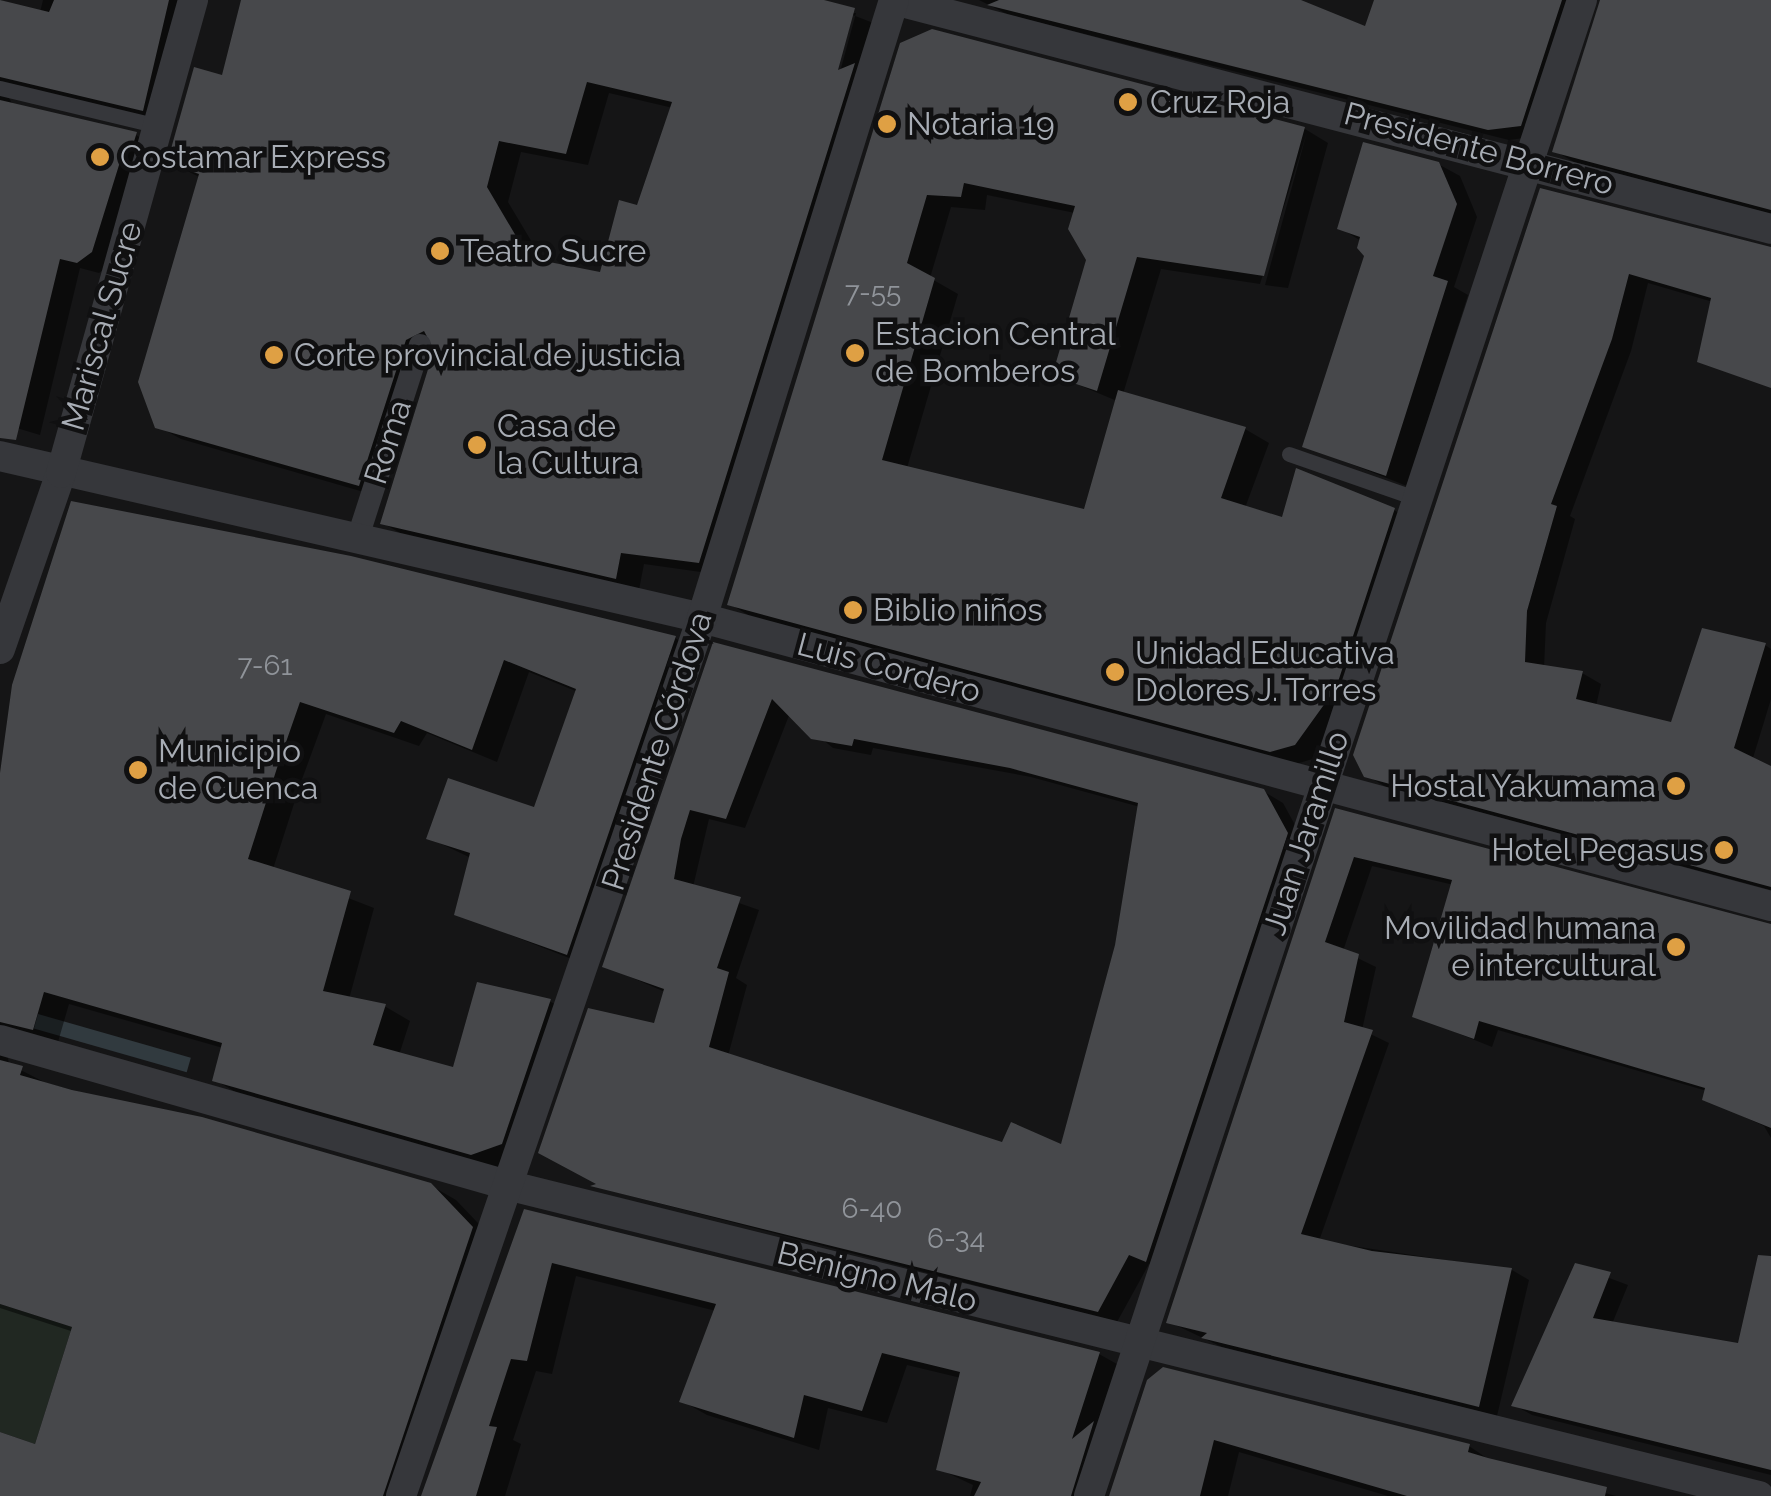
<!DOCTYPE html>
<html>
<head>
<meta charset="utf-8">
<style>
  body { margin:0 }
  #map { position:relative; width:1771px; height:1496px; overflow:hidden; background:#151516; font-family:Raleway,sans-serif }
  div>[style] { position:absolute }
  .green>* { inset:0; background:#212822 }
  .water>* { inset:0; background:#313a3f; transform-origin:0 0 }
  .shadow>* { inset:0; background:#0007 }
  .building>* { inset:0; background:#47484b }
  .service>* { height:15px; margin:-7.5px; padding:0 7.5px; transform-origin:7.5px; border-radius:7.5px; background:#36373b }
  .pedestrian>* { height:22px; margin:-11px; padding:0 11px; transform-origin:11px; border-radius:11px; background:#36373b }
  .minor>* { height:30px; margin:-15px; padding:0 15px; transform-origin:15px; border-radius:15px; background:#36373b }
  .dots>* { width:28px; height:28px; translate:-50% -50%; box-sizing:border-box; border:5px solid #101011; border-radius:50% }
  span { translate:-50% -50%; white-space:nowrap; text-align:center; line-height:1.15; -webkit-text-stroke:9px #101011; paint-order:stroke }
  .number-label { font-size:28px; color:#90949a }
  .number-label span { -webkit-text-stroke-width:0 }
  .poi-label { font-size:32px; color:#a8adb5 }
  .left { translate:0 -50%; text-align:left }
  .right { translate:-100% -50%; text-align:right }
  .street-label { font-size:32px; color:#a8adb5 }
</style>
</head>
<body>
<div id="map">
  <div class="green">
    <i style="clip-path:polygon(0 1304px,72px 1327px,35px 1444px,0 1432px)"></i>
  </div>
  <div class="water">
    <i style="left:38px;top:1014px;width:159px;height:15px;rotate:16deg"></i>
  </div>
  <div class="shadow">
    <i style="clip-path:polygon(0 0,40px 12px,43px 0,191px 0,163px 121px,8px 96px,13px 105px,136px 135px,156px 147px,112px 264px,99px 273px,80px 268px,40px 435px,0 423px)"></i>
    <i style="clip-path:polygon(evenodd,244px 0,814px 0,876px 24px,722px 575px,644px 564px,639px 590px,405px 536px,383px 523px,438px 348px,428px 353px,381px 497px,181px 439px,157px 426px,201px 178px,170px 162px,224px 78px,244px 0,851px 13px,856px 13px,837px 83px,832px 82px,851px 13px,244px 0,609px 93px,673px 108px,639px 208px,602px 275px,545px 264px,508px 202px,521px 152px,588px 165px,609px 93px)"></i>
    <i style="clip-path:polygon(979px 0,1284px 0,1367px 30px,1377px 0,1592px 0,1540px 136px,1509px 140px,1009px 15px)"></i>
    <i style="clip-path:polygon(1601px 0,1771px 0,1771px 214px,1574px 162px,1555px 151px)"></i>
    <i style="clip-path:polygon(evenodd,932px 32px,1305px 129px,1328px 143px,1288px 288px,1265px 285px,1307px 132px,1260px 284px,1161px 269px,1123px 394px,1245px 429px,1269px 443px,1245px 508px,1284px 521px,1394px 510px,1418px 524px,1319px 757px,1296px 764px,753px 618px,730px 604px,932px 32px,987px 195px,1075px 213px,1088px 259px,1055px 375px,1117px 401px,1086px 512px,907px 468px,958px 294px,930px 278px,951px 207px,985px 210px,987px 195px)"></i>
    <i style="clip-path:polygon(1438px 164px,1460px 176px,1477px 217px,1454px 287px,1468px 295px,1407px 486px,1305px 446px,1367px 255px,1361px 241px,1340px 228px)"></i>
    <i style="clip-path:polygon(1541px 191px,1771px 248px,1771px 386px,1700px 361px,1713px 302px,1648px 283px,1631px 351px,1570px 516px,1575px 519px,1546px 623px,1544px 668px,1582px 673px,1601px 684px,1596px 706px,1672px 725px,1765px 645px,1771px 649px,1771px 699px,1753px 758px,1771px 768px,1771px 890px,1386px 787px,1366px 775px)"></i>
    <i style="clip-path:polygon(675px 638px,700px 652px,592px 967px,457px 914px,471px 858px,429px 838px,536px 810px,578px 692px,529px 672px,497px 762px,427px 733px,419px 746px,326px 714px,301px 782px,273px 869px,374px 908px,349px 999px,386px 1007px,410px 1021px,399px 1055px,454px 1070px,479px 985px,551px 1002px,575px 1016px,497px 1168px,239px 1094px,215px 1080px,223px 1048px,69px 1004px,58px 1042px,6px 1048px,9px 1064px,46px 1083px,430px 1185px,456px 1200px,497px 1243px,411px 1496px,0 1496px,0 1435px,37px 1447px,74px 1332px,0 1308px,0 781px,15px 685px)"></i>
    <i style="clip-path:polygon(evenodd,719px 646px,1263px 791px,1283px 803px,1306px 845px,1166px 1270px,1149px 1264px,1117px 1322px,596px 1187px,665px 992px,605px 966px,719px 646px,790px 713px,833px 748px,871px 755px,873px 748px,1031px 777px,1140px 807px,1117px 946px,1063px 1148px,1004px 1145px,728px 1056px,747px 985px,736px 978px,759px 910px,693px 887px,709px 819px,745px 828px,790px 713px)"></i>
    <i style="clip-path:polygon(1337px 811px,1771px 929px,1771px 1138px,1764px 1126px,1705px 1099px,1707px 1091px,1498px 1030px,1492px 1047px,1415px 1016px,1454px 885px,1372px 866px,1343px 951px,1376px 967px,1362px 1030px,1389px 1043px,1319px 1241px,1512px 1270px,1529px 1280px,1497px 1416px,1222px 1347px,1169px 1322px)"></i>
    <i style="clip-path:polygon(526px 1212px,1099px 1354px,1124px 1368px,1099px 1496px,970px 1496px,973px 1485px,939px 1469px,961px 1378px,907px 1365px,887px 1423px,828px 1408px,819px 1450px,707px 1415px,682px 1401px,716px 1311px,576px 1276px,552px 1374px,536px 1371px,513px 1440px,521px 1444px,505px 1496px,424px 1496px)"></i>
    <i style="clip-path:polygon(1771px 1254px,1771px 1475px,1532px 1415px,1514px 1405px,1577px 1266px,1628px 1285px,1612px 1324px,1740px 1346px)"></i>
    <i style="clip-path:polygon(1149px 1382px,1469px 1446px,1494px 1463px,1616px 1496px,1388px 1496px,1239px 1452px,1228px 1496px,1111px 1496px)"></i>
  </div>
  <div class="building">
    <i style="clip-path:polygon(0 0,49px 12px,54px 0,169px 0,143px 111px,0 77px)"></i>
    <i style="clip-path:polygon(evenodd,241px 0,824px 0,855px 8px,838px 70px,855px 63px,699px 563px,621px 553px,616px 579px,380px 524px,434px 350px,424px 331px,406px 340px,359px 486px,155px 428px,138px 382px,199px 174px,167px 163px,194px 67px,222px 75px,241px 0,587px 82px,672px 102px,637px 205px,619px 200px,600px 272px,529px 258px,487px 187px,499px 141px,566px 154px,587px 82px)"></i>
    <i style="clip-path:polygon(999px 0,1301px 0,1365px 26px,1374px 0,1562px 0,1521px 126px,1488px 130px,987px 5px)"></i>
    <i style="clip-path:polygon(1600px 0,1771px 0,1771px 210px,1552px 152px)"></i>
    <i style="clip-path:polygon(932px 29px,1305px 127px,1264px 276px,1137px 257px,1097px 391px,1052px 376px,1086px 260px,1068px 229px,1075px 206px,964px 183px,961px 197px,927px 195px,907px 263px,935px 278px,882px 460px,1084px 509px,1118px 390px,1246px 427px,1221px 498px,1282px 517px,1296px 468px,1395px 508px,1336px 688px,1295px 745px,1270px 752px,727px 605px,900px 43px)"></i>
    <i style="clip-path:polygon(0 100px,137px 132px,131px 151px,124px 149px,92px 252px,77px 263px,60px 259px,16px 440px,0 438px)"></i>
    <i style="clip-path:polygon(1363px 142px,1439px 162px,1457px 204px,1433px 276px,1448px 281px,1386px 476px,1302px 447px,1364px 256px,1357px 248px,1360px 237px,1337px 229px)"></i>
    <i style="clip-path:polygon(1540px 188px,1771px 247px,1771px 388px,1697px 362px,1711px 298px,1629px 274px,1612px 339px,1551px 504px,1557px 506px,1527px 611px,1525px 662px,1583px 671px,1576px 699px,1671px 722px,1702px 628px,1766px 643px,1734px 748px,1771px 766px,1771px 887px,1364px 777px,1353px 755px)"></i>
    <i style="clip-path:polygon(71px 501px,351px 556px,676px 636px,567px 955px,454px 915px,470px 853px,426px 839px,448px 778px,534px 807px,576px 689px,504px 660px,472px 750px,401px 721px,394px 733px,300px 702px,277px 768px,248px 859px,351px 891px,323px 991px,386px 1004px,373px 1045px,453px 1067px,477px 982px,551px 999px,502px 1144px,471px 1155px,212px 1081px,222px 1043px,44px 992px,33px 1030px,0 1022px,0 773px,12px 685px)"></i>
    <i style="clip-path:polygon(evenodd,713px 642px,1264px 789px,1288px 833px,1146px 1262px,1129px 1255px,1098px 1312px,590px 1186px,596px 1184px,538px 1153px,588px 1008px,654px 1023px,664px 989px,602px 967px,713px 642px,772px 699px,811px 739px,852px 746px,854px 739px,1010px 768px,1138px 803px,1115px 945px,1061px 1144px,1011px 1122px,1002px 1142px,709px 1047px,729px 972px,717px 968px,741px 897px,674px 879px,681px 839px,690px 810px,726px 819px,772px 699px)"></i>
    <i style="clip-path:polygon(1335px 808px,1771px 924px,1771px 1128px,1702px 1100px,1705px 1088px,1479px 1021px,1474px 1039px,1412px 1017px,1452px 880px,1354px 857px,1325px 942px,1359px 954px,1344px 1022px,1373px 1030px,1301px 1234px,1372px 1251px,1512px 1268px,1479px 1407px,1201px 1338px,1207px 1333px,1166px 1323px)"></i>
    <i style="clip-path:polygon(0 1060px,23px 1066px,20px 1075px,72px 1090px,202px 1117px,431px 1183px,473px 1227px,383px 1496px,0 1496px,0 1432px,35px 1444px,72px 1327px,0 1304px)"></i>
    <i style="clip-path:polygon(524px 1209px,1100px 1352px,1072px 1439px,1094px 1421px,1071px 1496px,974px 1496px,981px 1482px,936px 1470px,960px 1372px,882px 1353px,862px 1411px,804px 1395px,794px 1438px,679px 1402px,716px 1304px,552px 1263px,527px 1361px,511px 1359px,489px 1426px,497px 1427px,476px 1496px,421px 1496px)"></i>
    <i style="clip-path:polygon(1758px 1255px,1771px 1256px,1771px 1470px,1511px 1406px,1575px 1263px,1611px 1272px,1593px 1318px,1738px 1343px)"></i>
    <i style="clip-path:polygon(1163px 1367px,1470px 1444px,1468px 1452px,1488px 1458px,1607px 1487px,1605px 1496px,1407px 1496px,1214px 1440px,1200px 1496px,1109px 1496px,1147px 1380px)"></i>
  </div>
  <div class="service">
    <i style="left:0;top:88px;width:163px;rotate:13.5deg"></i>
    <i style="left:1289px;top:454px;width:133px;rotate:19.2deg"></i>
  </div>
  <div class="pedestrian">
    <i style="left:357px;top:540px;width:205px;rotate:-72.1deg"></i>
  </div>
  <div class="minor">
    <i style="left:894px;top:0;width:906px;rotate:14.63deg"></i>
    <i style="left:0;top:456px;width:720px;rotate:12.99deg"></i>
    <i style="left:702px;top:618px;width:1107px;rotate:15.08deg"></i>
    <i style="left:0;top:649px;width:186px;rotate:-70.9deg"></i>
    <i style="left:61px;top:473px;width:491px;rotate:-74.4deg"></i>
    <i style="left:0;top:1040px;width:531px;rotate:15.95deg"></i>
    <i style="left:511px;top:1186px;width:1286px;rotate:13.95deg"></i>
    <i style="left:401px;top:1496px;width:928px;rotate:-71.08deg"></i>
    <i style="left:702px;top:618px;width:647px;rotate:-72.74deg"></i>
    <i style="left:1089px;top:1496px;width:1575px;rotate:-71.76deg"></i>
  </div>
  <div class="dots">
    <i style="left:1128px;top:102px;background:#dfa044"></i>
    <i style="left:887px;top:124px;background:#dfa044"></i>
    <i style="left:100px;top:157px;background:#dfa044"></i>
    <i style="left:440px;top:251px;background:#dfa044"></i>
    <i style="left:855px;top:353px;background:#dfa044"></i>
    <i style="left:274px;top:355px;background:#dfa044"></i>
    <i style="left:477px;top:445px;background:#dfa044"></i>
    <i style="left:853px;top:610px;background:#dfa044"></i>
    <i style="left:1115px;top:672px;background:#dfa044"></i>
    <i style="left:138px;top:770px;background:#dfa044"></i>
    <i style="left:1676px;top:786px;background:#dfa044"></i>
    <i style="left:1724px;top:850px;background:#dfa044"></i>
    <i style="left:1676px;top:947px;background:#dfa044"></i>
  </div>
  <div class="number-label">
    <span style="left:873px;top:293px">7-55</span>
    <span style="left:265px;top:666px">7-61</span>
    <span style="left:872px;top:1209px">6-40</span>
    <span style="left:956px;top:1239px">6-34</span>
  </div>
  <div class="poi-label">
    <span class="left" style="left:1150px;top:102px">Cruz Roja</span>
    <span class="left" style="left:907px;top:124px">Notaria 19</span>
    <span class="left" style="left:120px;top:157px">Costamar Express</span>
    <span class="left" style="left:460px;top:251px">Teatro Sucre</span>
    <span class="left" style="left:875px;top:353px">Estacion Central<br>de Bomberos</span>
    <span class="left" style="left:294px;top:355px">Corte provincial de justicia</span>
    <span class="left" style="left:497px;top:445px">Casa de<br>la Cultura</span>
    <span class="left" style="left:873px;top:610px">Biblio niños</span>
    <span class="left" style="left:1135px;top:672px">Unidad Educativa<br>Dolores J. Torres</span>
    <span class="left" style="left:158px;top:770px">Municipio<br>de Cuenca</span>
    <span class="right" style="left:1656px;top:786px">Hostal Yakumama</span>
    <span class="right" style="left:1704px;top:850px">Hotel Pegasus</span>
    <span class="right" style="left:1656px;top:947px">Movilidad humana<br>e intercultural</span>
  </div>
  <div class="street-label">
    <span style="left:1479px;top:149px;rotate:15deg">Presidente Borrero</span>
    <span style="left:102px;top:326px;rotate:-74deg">Mariscal Sucre</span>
    <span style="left:388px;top:442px;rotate:-72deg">Roma</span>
    <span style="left:889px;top:668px;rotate:15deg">Luis Cordero</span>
    <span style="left:657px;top:751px;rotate:-72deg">Presidente Córdova</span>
    <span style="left:1306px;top:833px;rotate:-72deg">Juan Jaramillo</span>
    <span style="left:877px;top:1277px;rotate:14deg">Benigno Malo</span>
  </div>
</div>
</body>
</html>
